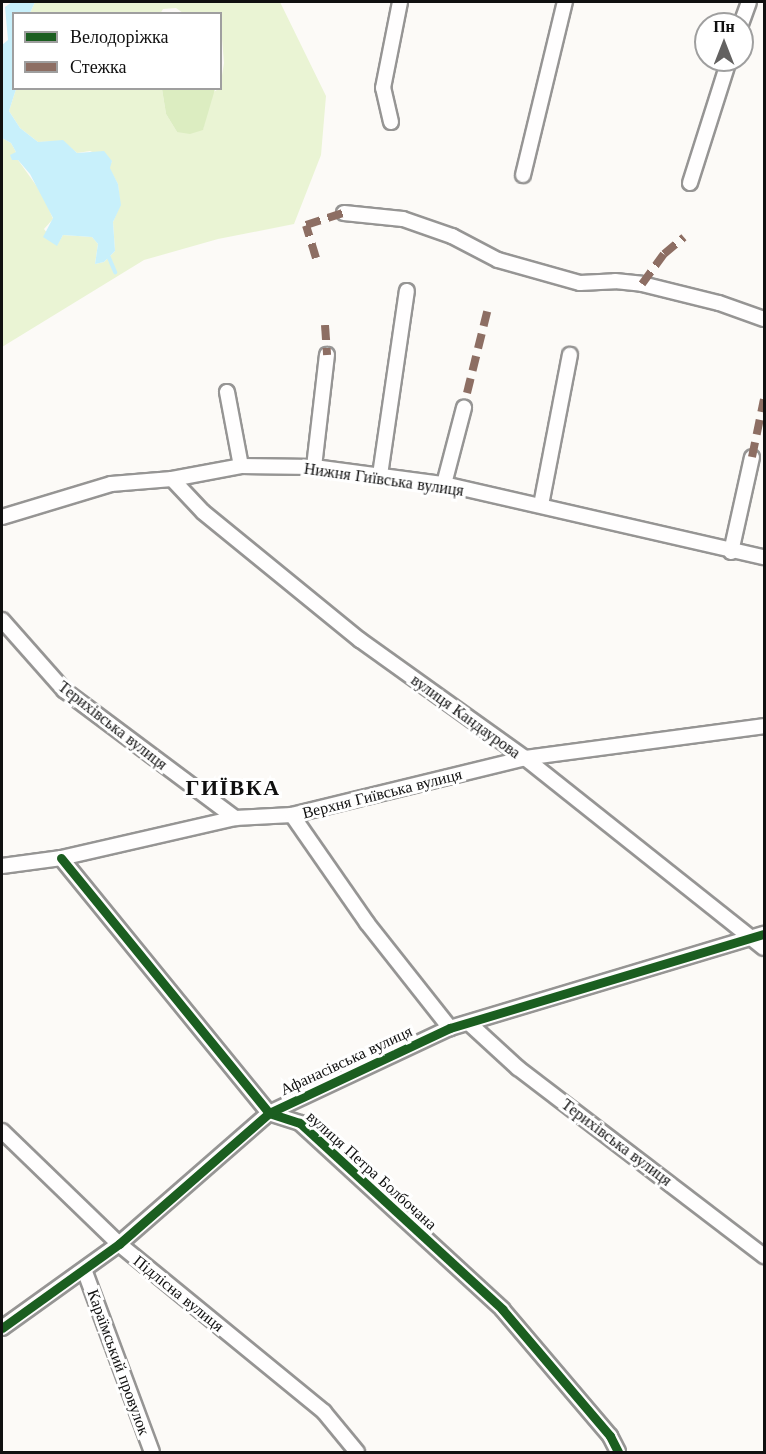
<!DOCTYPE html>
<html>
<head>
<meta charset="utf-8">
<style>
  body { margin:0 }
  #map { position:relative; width:766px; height:1454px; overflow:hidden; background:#fcfaf7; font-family:"Libre Baskerville",serif }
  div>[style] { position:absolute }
  .green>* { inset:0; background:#eaf4d4 }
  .forest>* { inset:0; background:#dcedc1 }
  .water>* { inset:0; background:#c8f0fb }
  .stream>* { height:4px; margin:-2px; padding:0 2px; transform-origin:2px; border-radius:2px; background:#c8f0fb }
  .roads { filter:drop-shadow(2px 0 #969594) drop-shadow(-2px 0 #969594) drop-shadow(0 2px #969594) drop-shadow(0 -2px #969594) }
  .minor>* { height:14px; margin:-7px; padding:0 7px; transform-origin:7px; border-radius:7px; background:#fffefe }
  .quiet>* { height:8px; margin-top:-4px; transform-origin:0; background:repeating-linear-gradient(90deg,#8d6e63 0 15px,transparent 0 23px) }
  .cycleway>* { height:9px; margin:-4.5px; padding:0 4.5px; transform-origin:4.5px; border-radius:4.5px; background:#1b5e20 }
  span { translate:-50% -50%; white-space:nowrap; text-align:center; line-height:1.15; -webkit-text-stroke:6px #fff; paint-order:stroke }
  .street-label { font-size:16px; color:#101010 }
  .district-label { font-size:22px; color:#101010; font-weight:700; letter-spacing:1.5px }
  .frame { position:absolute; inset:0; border:3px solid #101010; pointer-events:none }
  .legend { position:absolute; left:12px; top:12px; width:210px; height:78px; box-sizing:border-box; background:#fff; border:2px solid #9f9f9f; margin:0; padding:8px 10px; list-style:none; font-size:18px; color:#101010 }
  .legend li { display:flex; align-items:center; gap:12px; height:30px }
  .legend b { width:30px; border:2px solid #9f9f9f }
  .north { position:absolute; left:694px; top:12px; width:60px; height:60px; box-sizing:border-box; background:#fff; border:2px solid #9f9f9f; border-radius:50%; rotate:0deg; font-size:16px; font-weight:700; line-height:24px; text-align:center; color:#101010 }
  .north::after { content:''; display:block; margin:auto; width:21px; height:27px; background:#636261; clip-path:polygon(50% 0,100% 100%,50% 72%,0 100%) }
</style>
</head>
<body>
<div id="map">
  <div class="green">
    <i style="clip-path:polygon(35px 2px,280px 2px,326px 96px,321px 155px,294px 224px,218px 239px,144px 260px,2px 347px,2px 138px,11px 143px,16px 152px,12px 159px,18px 160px,43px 195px,53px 219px,44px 229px,57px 245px,63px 235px,92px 237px,98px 244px,95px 264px,104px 262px,115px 251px,113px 222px,120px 205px,118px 184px,109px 168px,112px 161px,90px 151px,77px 153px,63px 141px,38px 142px,20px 128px,9px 111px,16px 89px,162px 89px,166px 114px,177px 132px,203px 129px,212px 93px,220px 88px,224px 63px,220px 14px,183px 13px,176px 8px,163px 9px,160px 14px,30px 13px)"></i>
  </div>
  <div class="forest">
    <i style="clip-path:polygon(162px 89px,215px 89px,203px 130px,190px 134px,177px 132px,166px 114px)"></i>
  </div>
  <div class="water">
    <i style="clip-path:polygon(12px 2px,35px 2px,30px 13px,14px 14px,16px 89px,9px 111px,20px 128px,38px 142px,63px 140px,77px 153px,104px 151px,112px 161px,110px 168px,118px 184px,121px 205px,113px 222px,115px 251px,104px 262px,95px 264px,98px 244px,92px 237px,63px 235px,57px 246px,43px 237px,53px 218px,30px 174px,18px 160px,12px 160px,10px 155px,16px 152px,11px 143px,2px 138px,2px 45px,8px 40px,5px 7px)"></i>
  </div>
  <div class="stream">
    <i style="left:107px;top:253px;width:21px;rotate:67deg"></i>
  </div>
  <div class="roads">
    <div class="minor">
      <i style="left:741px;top:24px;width:23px;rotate:-70deg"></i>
      <i style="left:391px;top:122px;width:35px;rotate:-103deg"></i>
      <i style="left:383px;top:88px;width:88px;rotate:-78.8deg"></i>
      <i style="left:523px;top:175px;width:178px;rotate:-76.4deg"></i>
      <i style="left:690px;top:183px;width:129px;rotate:-72.4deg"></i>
      <i style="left:344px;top:213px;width:59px;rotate:5.8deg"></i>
      <i style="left:403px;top:219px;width:52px;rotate:19.1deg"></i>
      <i style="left:452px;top:236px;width:52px;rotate:27.6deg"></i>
      <i style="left:498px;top:260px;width:85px;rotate:15.7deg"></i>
      <i style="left:580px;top:283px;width:35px;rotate:-3deg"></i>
      <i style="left:615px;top:281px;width:27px;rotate:6deg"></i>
      <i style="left:642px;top:284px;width:79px;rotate:13.9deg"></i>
      <i style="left:719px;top:303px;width:48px;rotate:19.6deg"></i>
      <i style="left:227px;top:392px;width:75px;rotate:79.3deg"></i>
      <i style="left:314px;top:467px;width:113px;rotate:-83.4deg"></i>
      <i style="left:380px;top:475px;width:186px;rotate:-81.7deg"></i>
      <i style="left:172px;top:479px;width:45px;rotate:46.8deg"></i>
      <i style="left:203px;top:512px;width:203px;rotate:39.2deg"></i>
      <i style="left:360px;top:640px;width:203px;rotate:35.6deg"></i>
      <i style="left:525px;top:758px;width:305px;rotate:38.5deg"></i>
      <i style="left:444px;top:484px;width:79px;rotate:-75.3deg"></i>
      <i style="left:541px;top:505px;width:153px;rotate:-79.1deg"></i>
      <i style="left:2px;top:517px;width:114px;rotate:-16.8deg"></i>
      <i style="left:111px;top:484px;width:61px;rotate:-4.7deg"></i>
      <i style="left:172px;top:479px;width:70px;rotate:-10.7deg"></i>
      <i style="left:241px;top:466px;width:73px;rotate:0.8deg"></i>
      <i style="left:314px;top:467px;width:131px;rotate:7.5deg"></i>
      <i style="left:444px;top:484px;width:328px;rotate:12.9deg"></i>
      <i style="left:731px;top:552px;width:97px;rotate:-77.5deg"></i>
      <i style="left:2px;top:620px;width:94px;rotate:48.5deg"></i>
      <i style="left:64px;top:690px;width:214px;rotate:36.8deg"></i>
      <i style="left:292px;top:815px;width:131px;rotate:55.2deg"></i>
      <i style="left:367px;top:923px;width:134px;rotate:51.7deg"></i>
      <i style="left:61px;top:858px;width:329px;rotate:50.8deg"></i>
      <i style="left:269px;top:1113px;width:33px;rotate:18deg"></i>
      <i style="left:300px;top:1123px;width:275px;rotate:42.6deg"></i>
      <i style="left:502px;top:1309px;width:167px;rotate:49.6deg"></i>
      <i style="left:610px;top:1436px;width:18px;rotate:63deg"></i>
      <i style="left:2px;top:866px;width:60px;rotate:-7.7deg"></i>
      <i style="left:61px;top:858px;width:179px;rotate:-12.9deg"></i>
      <i style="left:235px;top:818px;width:57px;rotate:-3deg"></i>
      <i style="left:292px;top:815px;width:240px;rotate:-13.7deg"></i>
      <i style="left:525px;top:758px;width:241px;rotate:-7.6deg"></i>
      <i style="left:471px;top:1025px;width:64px;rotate:42.5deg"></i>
      <i style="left:518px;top:1068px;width:310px;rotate:37.4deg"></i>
      <i style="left:2px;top:1131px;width:163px;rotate:44deg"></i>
      <i style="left:119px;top:1244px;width:265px;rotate:39.3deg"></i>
      <i style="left:324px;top:1412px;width:52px;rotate:50.5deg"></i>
      <i style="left:85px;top:1272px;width:192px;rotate:69.6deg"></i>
      <i style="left:2px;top:1328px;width:144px;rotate:-35.7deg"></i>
      <i style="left:119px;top:1244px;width:199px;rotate:-41.1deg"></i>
      <i style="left:269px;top:1113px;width:200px;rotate:-25.2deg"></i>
      <i style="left:450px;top:1028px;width:328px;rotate:-16.7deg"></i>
    </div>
  </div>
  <div class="quiet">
    <i style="left:316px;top:258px;width:34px;rotate:-107deg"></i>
    <i style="left:306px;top:225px;width:40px;rotate:-18deg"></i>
    <i style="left:642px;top:284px;width:37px;rotate:-54deg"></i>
    <i style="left:664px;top:254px;width:26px;rotate:-40deg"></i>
    <i style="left:325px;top:325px;width:30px;rotate:86deg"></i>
    <i style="left:467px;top:393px;width:92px;rotate:-76.1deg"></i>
    <i style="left:752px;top:457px;width:59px;rotate:-78.3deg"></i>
  </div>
  <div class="cycleway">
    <i style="left:61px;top:858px;width:329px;rotate:50.8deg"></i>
    <i style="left:269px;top:1113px;width:33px;rotate:18deg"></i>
    <i style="left:300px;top:1123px;width:275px;rotate:42.6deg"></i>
    <i style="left:502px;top:1309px;width:167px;rotate:49.6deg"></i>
    <i style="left:610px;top:1436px;width:18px;rotate:63deg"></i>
    <i style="left:2px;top:1328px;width:144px;rotate:-35.7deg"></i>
    <i style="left:119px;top:1244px;width:199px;rotate:-41.1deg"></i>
    <i style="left:269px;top:1113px;width:200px;rotate:-25.2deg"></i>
    <i style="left:450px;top:1028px;width:328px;rotate:-16.7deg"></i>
  </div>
  <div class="street-label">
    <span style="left:384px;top:479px;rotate:8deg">Нижня Гиївська вулиця</span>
    <span style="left:466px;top:716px;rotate:36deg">вулиця Кандаурова</span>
    <span style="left:113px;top:725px;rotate:38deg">Терихівська вулиця</span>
    <span style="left:382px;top:793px;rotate:-14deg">Верхня Гиївська вулиця</span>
    <span style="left:346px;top:1060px;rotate:-25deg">Афанасівська вулиця</span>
    <span style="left:617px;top:1142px;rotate:37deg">Терихівська вулиця</span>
    <span style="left:372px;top:1170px;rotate:42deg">вулиця Петра Болбочана</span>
    <span style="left:179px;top:1293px;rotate:39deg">Підлісна вулиця</span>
    <span style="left:119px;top:1362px;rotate:70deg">Караїмський провулок</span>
  </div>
  <div class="district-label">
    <span style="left:233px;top:788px">ГИЇВКА</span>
  </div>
  <div class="frame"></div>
  <ul class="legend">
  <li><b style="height:8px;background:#1b5e20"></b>Велодоріжка</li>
  <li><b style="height:8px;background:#8d6e63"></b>Стежка</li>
  </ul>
  <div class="north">Пн</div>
</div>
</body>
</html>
